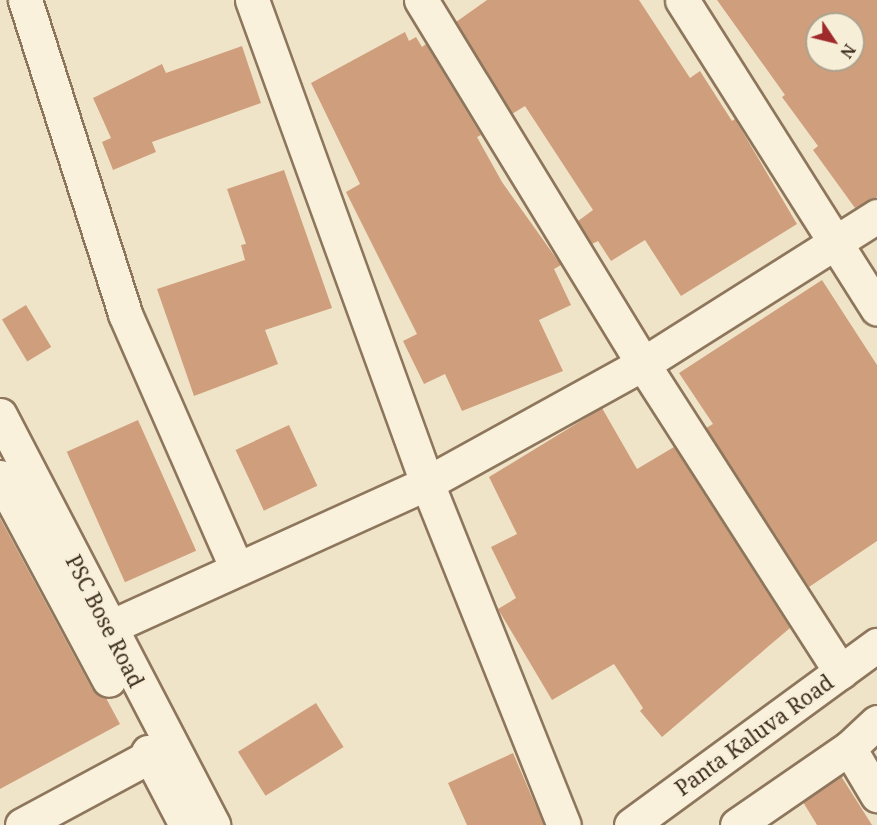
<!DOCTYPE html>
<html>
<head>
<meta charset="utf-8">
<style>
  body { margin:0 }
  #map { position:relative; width:877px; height:825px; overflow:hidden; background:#f0e4c8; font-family:"Noto Serif",serif }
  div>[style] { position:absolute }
  .building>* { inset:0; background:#cf9f7d; transform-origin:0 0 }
  .roads { filter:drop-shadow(2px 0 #8d765c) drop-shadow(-2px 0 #8d765c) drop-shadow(0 2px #8d765c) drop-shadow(0 -2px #8d765c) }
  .street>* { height:33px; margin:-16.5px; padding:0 16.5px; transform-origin:16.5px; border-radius:16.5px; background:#faf1dc }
  .secondary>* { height:33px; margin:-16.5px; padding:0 16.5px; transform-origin:16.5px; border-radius:16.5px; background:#faf1dc }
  span { translate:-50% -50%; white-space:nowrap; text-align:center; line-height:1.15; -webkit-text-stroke:4.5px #f7eed8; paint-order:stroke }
  .street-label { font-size:21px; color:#3d2e20 }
  .north { position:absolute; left:805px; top:12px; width:60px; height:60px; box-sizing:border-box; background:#f7eed8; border:2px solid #ada18e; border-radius:50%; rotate:125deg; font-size:16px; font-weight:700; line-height:24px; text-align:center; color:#3d2e20 }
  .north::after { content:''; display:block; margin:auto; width:21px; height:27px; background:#9e2a2b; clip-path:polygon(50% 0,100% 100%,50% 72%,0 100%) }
</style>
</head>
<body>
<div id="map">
  <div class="building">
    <i style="clip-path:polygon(487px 0,639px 0,690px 78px,700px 71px,732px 121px,735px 119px,797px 224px,681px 296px,645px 240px,611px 261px,598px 241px,592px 244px,578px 221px,593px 210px,525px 106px,512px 114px,456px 22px)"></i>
    <i style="clip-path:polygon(evenodd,717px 0,877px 0,877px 197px,855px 208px,813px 150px,818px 146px,782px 97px,785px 95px,717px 0,817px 24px,853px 24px,853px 60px,817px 60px,817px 24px)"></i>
    <i style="clip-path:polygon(405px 32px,409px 41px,416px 37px,422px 47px,426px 44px,481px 135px,477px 137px,502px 182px,561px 265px,554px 269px,571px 305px,539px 320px,563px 371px,462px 411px,445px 374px,424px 384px,403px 341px,417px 334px,346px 192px,360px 184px,311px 83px)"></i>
    <i style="clip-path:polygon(242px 46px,261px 103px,152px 142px,156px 152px,113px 170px,102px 142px,111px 138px,93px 98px,162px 64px,166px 73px)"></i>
    <i style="clip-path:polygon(284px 170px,332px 308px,265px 330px,278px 364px,194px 396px,157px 289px,245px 260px,241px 245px,246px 244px,227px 189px)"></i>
    <i style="clip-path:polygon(822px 280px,877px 365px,877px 541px,809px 587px,706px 428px,713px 424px,679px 373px)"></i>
    <i style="left:26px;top:305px;width:49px;height:28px;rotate:59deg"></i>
    <i style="clip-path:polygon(602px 408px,637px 469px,674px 447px,790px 628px,662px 737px,640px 711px,643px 708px,614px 664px,552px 700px,498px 609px,516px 598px,491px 547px,517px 534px,489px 477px)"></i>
    <i style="left:138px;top:420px;width:143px;height:78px;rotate:66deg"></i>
    <i style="left:289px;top:425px;width:67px;height:59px;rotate:65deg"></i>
    <i style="clip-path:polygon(0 518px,92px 689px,106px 698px,120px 724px,0 789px)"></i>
    <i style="left:316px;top:703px;width:52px;height:92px;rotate:58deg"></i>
    <i style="clip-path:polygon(513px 753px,544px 825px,467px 825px,448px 783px)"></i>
    <i style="clip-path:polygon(841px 776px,872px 825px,817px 825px,803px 802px)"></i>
  </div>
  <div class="roads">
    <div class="street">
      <i style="left:25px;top:0;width:330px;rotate:72.3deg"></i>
      <i style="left:125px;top:314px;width:276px;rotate:66.3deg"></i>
      <i style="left:252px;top:0;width:514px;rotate:70.08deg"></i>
      <i style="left:427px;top:483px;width:368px;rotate:68.2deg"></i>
      <i style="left:421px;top:0;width:426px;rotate:58.6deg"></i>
      <i style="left:643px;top:364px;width:366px;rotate:57.3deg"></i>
      <i style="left:682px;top:0;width:365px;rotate:57.7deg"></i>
      <i style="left:108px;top:628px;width:350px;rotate:-24.4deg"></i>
      <i style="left:427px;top:483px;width:247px;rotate:-28.9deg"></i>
      <i style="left:643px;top:364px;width:277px;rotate:-32.3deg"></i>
      <i style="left:849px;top:748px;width:55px;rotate:59.2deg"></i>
      <i style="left:22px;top:825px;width:145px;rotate:-28.3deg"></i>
    </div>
    <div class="secondary">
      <i style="left:0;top:415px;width:462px;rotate:62.5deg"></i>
      <i style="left:0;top:477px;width:230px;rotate:61.8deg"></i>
      <i style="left:148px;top:752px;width:82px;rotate:62.5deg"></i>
      <i style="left:631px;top:825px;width:305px;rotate:-36.2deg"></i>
      <i style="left:737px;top:825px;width:136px;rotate:-34.5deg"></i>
      <i style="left:849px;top:748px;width:38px;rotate:-43deg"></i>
    </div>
  </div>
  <div class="street-label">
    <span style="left:105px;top:621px;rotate:63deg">PSC Bose Road</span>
    <span style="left:754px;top:735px;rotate:-36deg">Panta Kaluva Road</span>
  </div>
  <div class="north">N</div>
</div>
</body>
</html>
